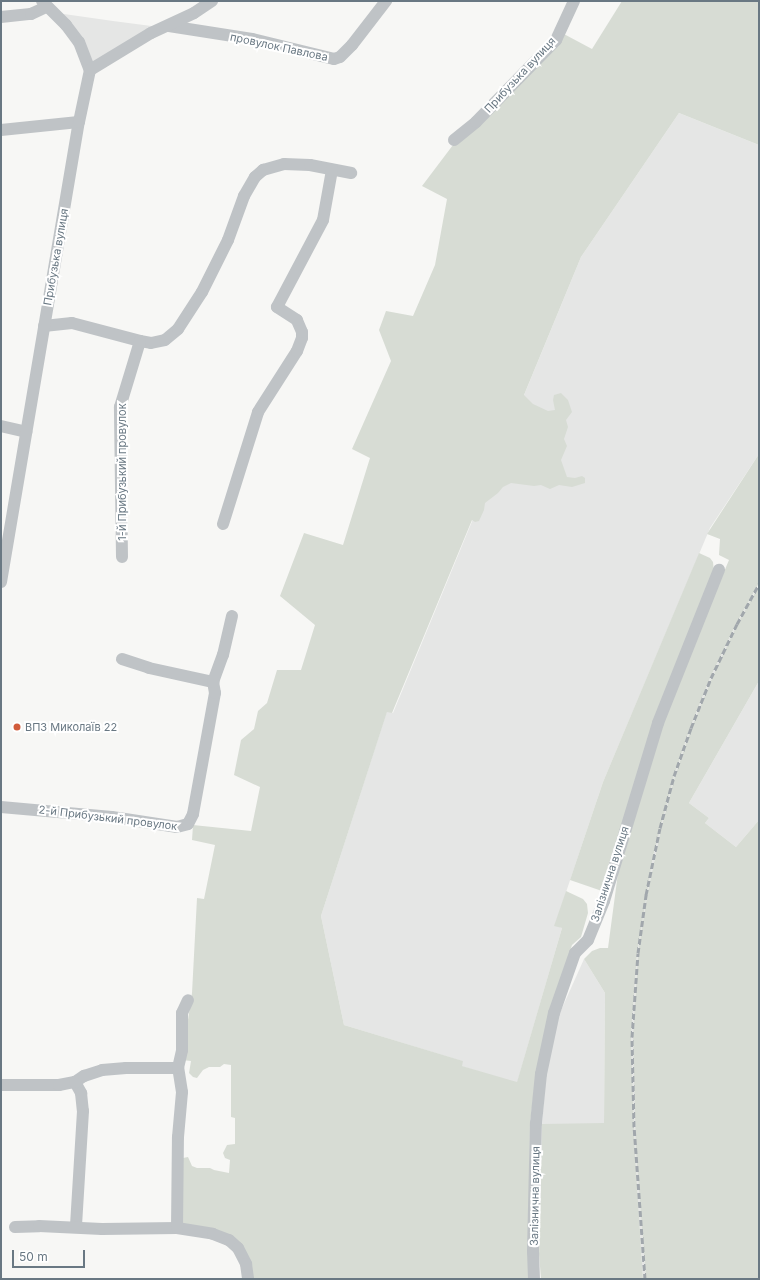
<!DOCTYPE html>
<html>
<head>
<meta charset="utf-8">
<style>
  body { margin:0 }
  #map { position:relative; width:760px; height:1280px; overflow:hidden; background:#f7f7f5; font-family:Inter,sans-serif }
  div>[style] { position:absolute }
  .built>* { inset:0; background:#e5e6e5 }
  .green>* { inset:0; background:#d7dcd4 }
  .minor>* { height:12px; margin:-6px; padding:0 6px; transform-origin:6px; border-radius:6px; background:#bfc3c6 }
  .rail>* { height:3px; margin-top:-1.5px; transform-origin:0; background:repeating-linear-gradient(90deg,#a1a7ac 0 6px,transparent 0 9px) }
  .dots>* { width:11px; height:11px; translate:-50% -50%; box-sizing:border-box; border:2px solid #fff; border-radius:50% }
  span { translate:-50% -50%; white-space:nowrap; text-align:center; line-height:1.15; -webkit-text-stroke:4px #fff; paint-order:stroke }
  .street-label { font-size:11px; color:#697883 }
  .poi-label { font-size:11px; color:#697883 }
  .left { translate:0 -50%; text-align:left }
  .frame { position:absolute; inset:0; border:2px solid #697883; pointer-events:none }
  .scale { position:absolute; left:12px; top:1250px; width:73px; height:18px; box-sizing:border-box; border:2px solid #697883; border-top:0; padding-left:5px; font-size:12px; line-height:14px; white-space:nowrap; color:#697883; -webkit-text-stroke:3px #fff; paint-order:stroke }
</style>
</head>
<body>
<div id="map">
  <div class="built">
    <i style="clip-path:polygon(57px 13px,113px 21px,159px 27px,95px 65px)"></i>
    <i style="clip-path:polygon(679px 113px,759px 145px,759px 454px,710px 528px,603px 782px,555px 925px,562px 928px,517px 1083px,461px 1066px,462px 1061px,344px 1025px,321px 916px,387px 711px,393px 713px,581px 257px)"></i>
    <i style="clip-path:polygon(759px 583px,712px 678px,691px 729px,675px 776px,661px 829px,647px 896px,638px 953px,635px 997px,636px 1153px,646px 1279px,643px 1279px,635px 1153px,631px 1038px,637px 954px,645px 896px,659px 828px,674px 776px,690px 728px,710px 678px,736px 624px)"></i>
    <i style="clip-path:polygon(759px 681px,759px 820px,736px 847px,705px 823px,709px 818px,689px 803px)"></i>
    <i style="clip-path:polygon(584px 959px,605px 993px,604px 1124px,542px 1124px,546px 1074px,559px 1015px)"></i>
  </div>
  <div class="green">
    <i style="clip-path:polygon(622px 1px,759px 1px,759px 145px,679px 113px,581px 257px,524px 395px,533px 404px,548px 411px,555px 410px,553px 400px,554px 395px,561px 393px,568px 400px,572px 412px,566px 420px,568px 427px,564px 439px,567px 446px,561px 460px,567px 477px,575px 478px,582px 476px,585px 478px,585px 483px,572px 487px,559px 485px,550px 489px,541px 485px,534px 486px,511px 483px,503px 487px,498px 493px,485px 503px,484px 510px,479px 521px,475px 522px,472px 520px,392px 713px,387px 712px,321px 916px,344px 1025px,463px 1061px,462px 1066px,517px 1082px,562px 928px,554px 926px,566px 891px,583px 899px,587px 904px,588px 913px,581px 937px,572px 945px,549px 1012px,536px 1074px,530px 1124px,528px 1279px,250px 1279px,243px 1252px,185px 1228px,178px 1217px,183px 1158px,188px 1157px,192px 1166px,197px 1168px,210px 1168px,214px 1170px,229px 1173px,230px 1160px,225px 1158px,223px 1153px,227px 1145px,235px 1144px,235px 1118px,231px 1117px,231px 1065px,224px 1064px,220px 1067px,209px 1067px,203px 1070px,197px 1078px,193px 1077px,189px 1073px,191px 1061px,182px 1060px,192px 993px,197px 898px,204px 899px,215px 845px,192px 840px,193px 825px,251px 831px,260px 787px,234px 775px,241px 740px,254px 729px,258px 711px,267px 703px,277px 670px,301px 670px,315px 625px,280px 596px,304px 533px,343px 545px,370px 458px,352px 449px,391px 361px,379px 330px,386px 311px,413px 316px,435px 265px,447px 199px,422px 186px,456px 141px,562px 33px,592px 49px)"></i>
    <i style="clip-path:polygon(759px 454px,759px 583px,736px 624px,710px 678px,690px 728px,674px 776px,653px 856px,637px 953px,631px 1038px,635px 1153px,643px 1279px,541px 1279px,539px 1254px,542px 1124px,604px 1123px,605px 993px,584px 959px,592px 951px,600px 948px,608px 948px,618px 873px,663px 725px,689px 655px,729px 560px,719px 555px,720px 539px,707px 534px)"></i>
    <i style="clip-path:polygon(699px 553px,710px 558px,713px 562px,714px 572px,602px 891px,570px 880px,603px 782px)"></i>
    <i style="clip-path:polygon(759px 585px,759px 681px,689px 803px,709px 818px,705px 823px,736px 847px,759px 820px,759px 1279px,646px 1279px,636px 1153px,633px 1037px,638px 953px,647px 896px,661px 829px,675px 776px,691px 729px,712px 678px,737px 625px)"></i>
  </div>
  <div class="minor">
    <i style="left:42px;top:1px;width:34px;rotate:45deg"></i>
    <i style="left:66px;top:25px;width:21px;rotate:53deg"></i>
    <i style="left:79px;top:42px;width:30px;rotate:69deg"></i>
    <i style="left:1px;top:17px;width:30px;rotate:-6deg"></i>
    <i style="left:31px;top:14px;width:17px;rotate:-25deg"></i>
    <i style="left:169px;top:26px;width:84px;rotate:8.9deg"></i>
    <i style="left:252px;top:39px;width:84px;rotate:13.7deg"></i>
    <i style="left:334px;top:59px;width:6px;rotate:-18deg"></i>
    <i style="left:340px;top:57px;width:17px;rotate:-45deg"></i>
    <i style="left:352px;top:45px;width:56px;rotate:-52.3deg"></i>
    <i style="left:1px;top:130px;width:78px;rotate:-5.9deg"></i>
    <i style="left:454px;top:140px;width:28px;rotate:-39deg"></i>
    <i style="left:476px;top:122px;width:115px;rotate:-45.7deg"></i>
    <i style="left:556px;top:40px;width:43px;rotate:-65.2deg"></i>
    <i style="left:44px;top:326px;width:28px;rotate:-6deg"></i>
    <i style="left:72px;top:323px;width:70px;rotate:14.8deg"></i>
    <i style="left:140px;top:341px;width:11px;rotate:10deg"></i>
    <i style="left:151px;top:343px;width:14px;rotate:-12deg"></i>
    <i style="left:165px;top:340px;width:17px;rotate:-40deg"></i>
    <i style="left:178px;top:329px;width:44px;rotate:-57deg"></i>
    <i style="left:202px;top:292px;width:58px;rotate:-63.4deg"></i>
    <i style="left:228px;top:240px;width:47px;rotate:-70deg"></i>
    <i style="left:244px;top:196px;width:22px;rotate:-60deg"></i>
    <i style="left:255px;top:177px;width:11px;rotate:-41deg"></i>
    <i style="left:263px;top:170px;width:22px;rotate:-16deg"></i>
    <i style="left:284px;top:164px;width:26px;rotate:2deg"></i>
    <i style="left:310px;top:165px;width:42px;rotate:11deg"></i>
    <i style="left:1px;top:426px;width:26px;rotate:13deg"></i>
    <i style="left:223px;top:524px;width:117px;rotate:-72.6deg"></i>
    <i style="left:258px;top:412px;width:72px;rotate:-57.4deg"></i>
    <i style="left:297px;top:351px;width:14px;rotate:-69deg"></i>
    <i style="left:302px;top:338px;width:6px;rotate:-90deg"></i>
    <i style="left:302px;top:332px;width:13px;rotate:-113deg"></i>
    <i style="left:297px;top:320px;width:24px;rotate:-147deg"></i>
    <i style="left:277px;top:307px;width:98px;rotate:-62.1deg"></i>
    <i style="left:323px;top:220px;width:51px;rotate:-79.8deg"></i>
    <i style="left:122px;top:557px;width:150px;rotate:-90.8deg"></i>
    <i style="left:120px;top:407px;width:69px;rotate:-73.1deg"></i>
    <i style="left:1px;top:582px;width:467px;rotate:-80.4deg"></i>
    <i style="left:79px;top:122px;width:53px;rotate:-78.1deg"></i>
    <i style="left:90px;top:70px;width:71px;rotate:-31.2deg"></i>
    <i style="left:151px;top:33px;width:47px;rotate:-24.9deg"></i>
    <i style="left:194px;top:13px;width:22px;rotate:-34deg"></i>
    <i style="left:122px;top:659px;width:28px;rotate:18deg"></i>
    <i style="left:149px;top:668px;width:66px;rotate:12.3deg"></i>
    <i style="left:1px;top:807px;width:111px;rotate:5.1deg"></i>
    <i style="left:112px;top:817px;width:66px;rotate:8.7deg"></i>
    <i style="left:177px;top:827px;width:11px;rotate:-15deg"></i>
    <i style="left:188px;top:824px;width:11px;rotate:-63deg"></i>
    <i style="left:193px;top:814px;width:123px;rotate:-79.7deg"></i>
    <i style="left:215px;top:693px;width:11px;rotate:-100deg"></i>
    <i style="left:213px;top:682px;width:29px;rotate:-70deg"></i>
    <i style="left:223px;top:655px;width:40px;rotate:-77deg"></i>
    <i style="left:75px;top:1082px;width:13px;rotate:61deg"></i>
    <i style="left:81px;top:1093px;width:18px;rotate:84deg"></i>
    <i style="left:83px;top:1111px;width:116px;rotate:93.5deg"></i>
    <i style="left:1px;top:1085px;width:58px"></i>
    <i style="left:59px;top:1085px;width:16px;rotate:-11deg"></i>
    <i style="left:75px;top:1082px;width:11px;rotate:-34deg"></i>
    <i style="left:84px;top:1076px;width:19px;rotate:-18deg"></i>
    <i style="left:102px;top:1070px;width:24px;rotate:-5deg"></i>
    <i style="left:126px;top:1068px;width:52px"></i>
    <i style="left:15px;top:1227px;width:24px;rotate:-2deg"></i>
    <i style="left:39px;top:1226px;width:63px;rotate:2.7deg"></i>
    <i style="left:102px;top:1229px;width:75px;rotate:-0.8deg"></i>
    <i style="left:177px;top:1228px;width:36px;rotate:9deg"></i>
    <i style="left:213px;top:1234px;width:17px;rotate:21deg"></i>
    <i style="left:229px;top:1240px;width:12px;rotate:42deg"></i>
    <i style="left:238px;top:1248px;width:18px;rotate:63deg"></i>
    <i style="left:246px;top:1264px;width:15px;rotate:82deg"></i>
    <i style="left:177px;top:1228px;width:91px;rotate:-89.4deg"></i>
    <i style="left:178px;top:1137px;width:45px;rotate:-84.9deg"></i>
    <i style="left:182px;top:1092px;width:24px;rotate:-99deg"></i>
    <i style="left:178px;top:1068px;width:18px;rotate:-77deg"></i>
    <i style="left:182px;top:1050px;width:37px;rotate:-90deg"></i>
    <i style="left:182px;top:1013px;width:14px;rotate:-65deg"></i>
    <i style="left:534px;top:1279px;width:27px;rotate:-92deg"></i>
    <i style="left:533px;top:1252px;width:129px;rotate:-88.7deg"></i>
    <i style="left:536px;top:1123px;width:49px;rotate:-84.2deg"></i>
    <i style="left:541px;top:1074px;width:62px;rotate:-78deg"></i>
    <i style="left:554px;top:1013px;width:64px;rotate:-70.7deg"></i>
    <i style="left:575px;top:953px;width:18px;rotate:-45deg"></i>
    <i style="left:588px;top:940px;width:42px;rotate:-67.7deg"></i>
    <i style="left:604px;top:901px;width:186px;rotate:-73.1deg"></i>
    <i style="left:658px;top:723px;width:165px;rotate:-68.3deg"></i>
  </div>
  <div class="rail">
    <i style="left:645px;top:1279px;width:152px;rotate:-94.1deg"></i>
    <i style="left:634px;top:1127px;width:90px;rotate:-91.3deg"></i>
    <i style="left:632px;top:1037px;width:84px;rotate:-85.9deg"></i>
    <i style="left:638px;top:953px;width:59px;rotate:-82.1deg"></i>
    <i style="left:646px;top:895px;width:68px;rotate:-78.2deg"></i>
    <i style="left:660px;top:828px;width:54px;rotate:-74.9deg"></i>
    <i style="left:674px;top:776px;width:51px;rotate:-70.5deg"></i>
    <i style="left:691px;top:728px;width:54px;rotate:-68.2deg"></i>
    <i style="left:711px;top:678px;width:60px;rotate:-64.3deg"></i>
    <i style="left:737px;top:624px;width:46px;rotate:-61.2deg"></i>
  </div>
  <div class="dots">
    <i style="left:17px;top:727px;background:#d15c3b"></i>
  </div>
  <div class="street-label">
    <span style="left:279px;top:47px;rotate:12deg">провулок Павлова</span>
    <span style="left:520px;top:75px;rotate:-47deg">Прибузька вулиця</span>
    <span style="left:56px;top:257px;rotate:-80deg">Прибузька вулиця</span>
    <span style="left:122px;top:472px;rotate:-90deg">1-й Прибузький провулок</span>
    <span style="left:108px;top:818px;rotate:7deg">2-й Прибузький провулок</span>
    <span style="left:610px;top:874px;rotate:-72deg">Залізнична вулиця</span>
    <span style="left:535px;top:1196px;rotate:-89deg">Залізнична вулиця</span>
  </div>
  <div class="poi-label">
    <span class="left" style="left:25px;top:727px">ВПЗ Миколаїв 22</span>
  </div>
  <div class="frame"></div>
  <div class="scale">50 m</div>
</div>
</body>
</html>
